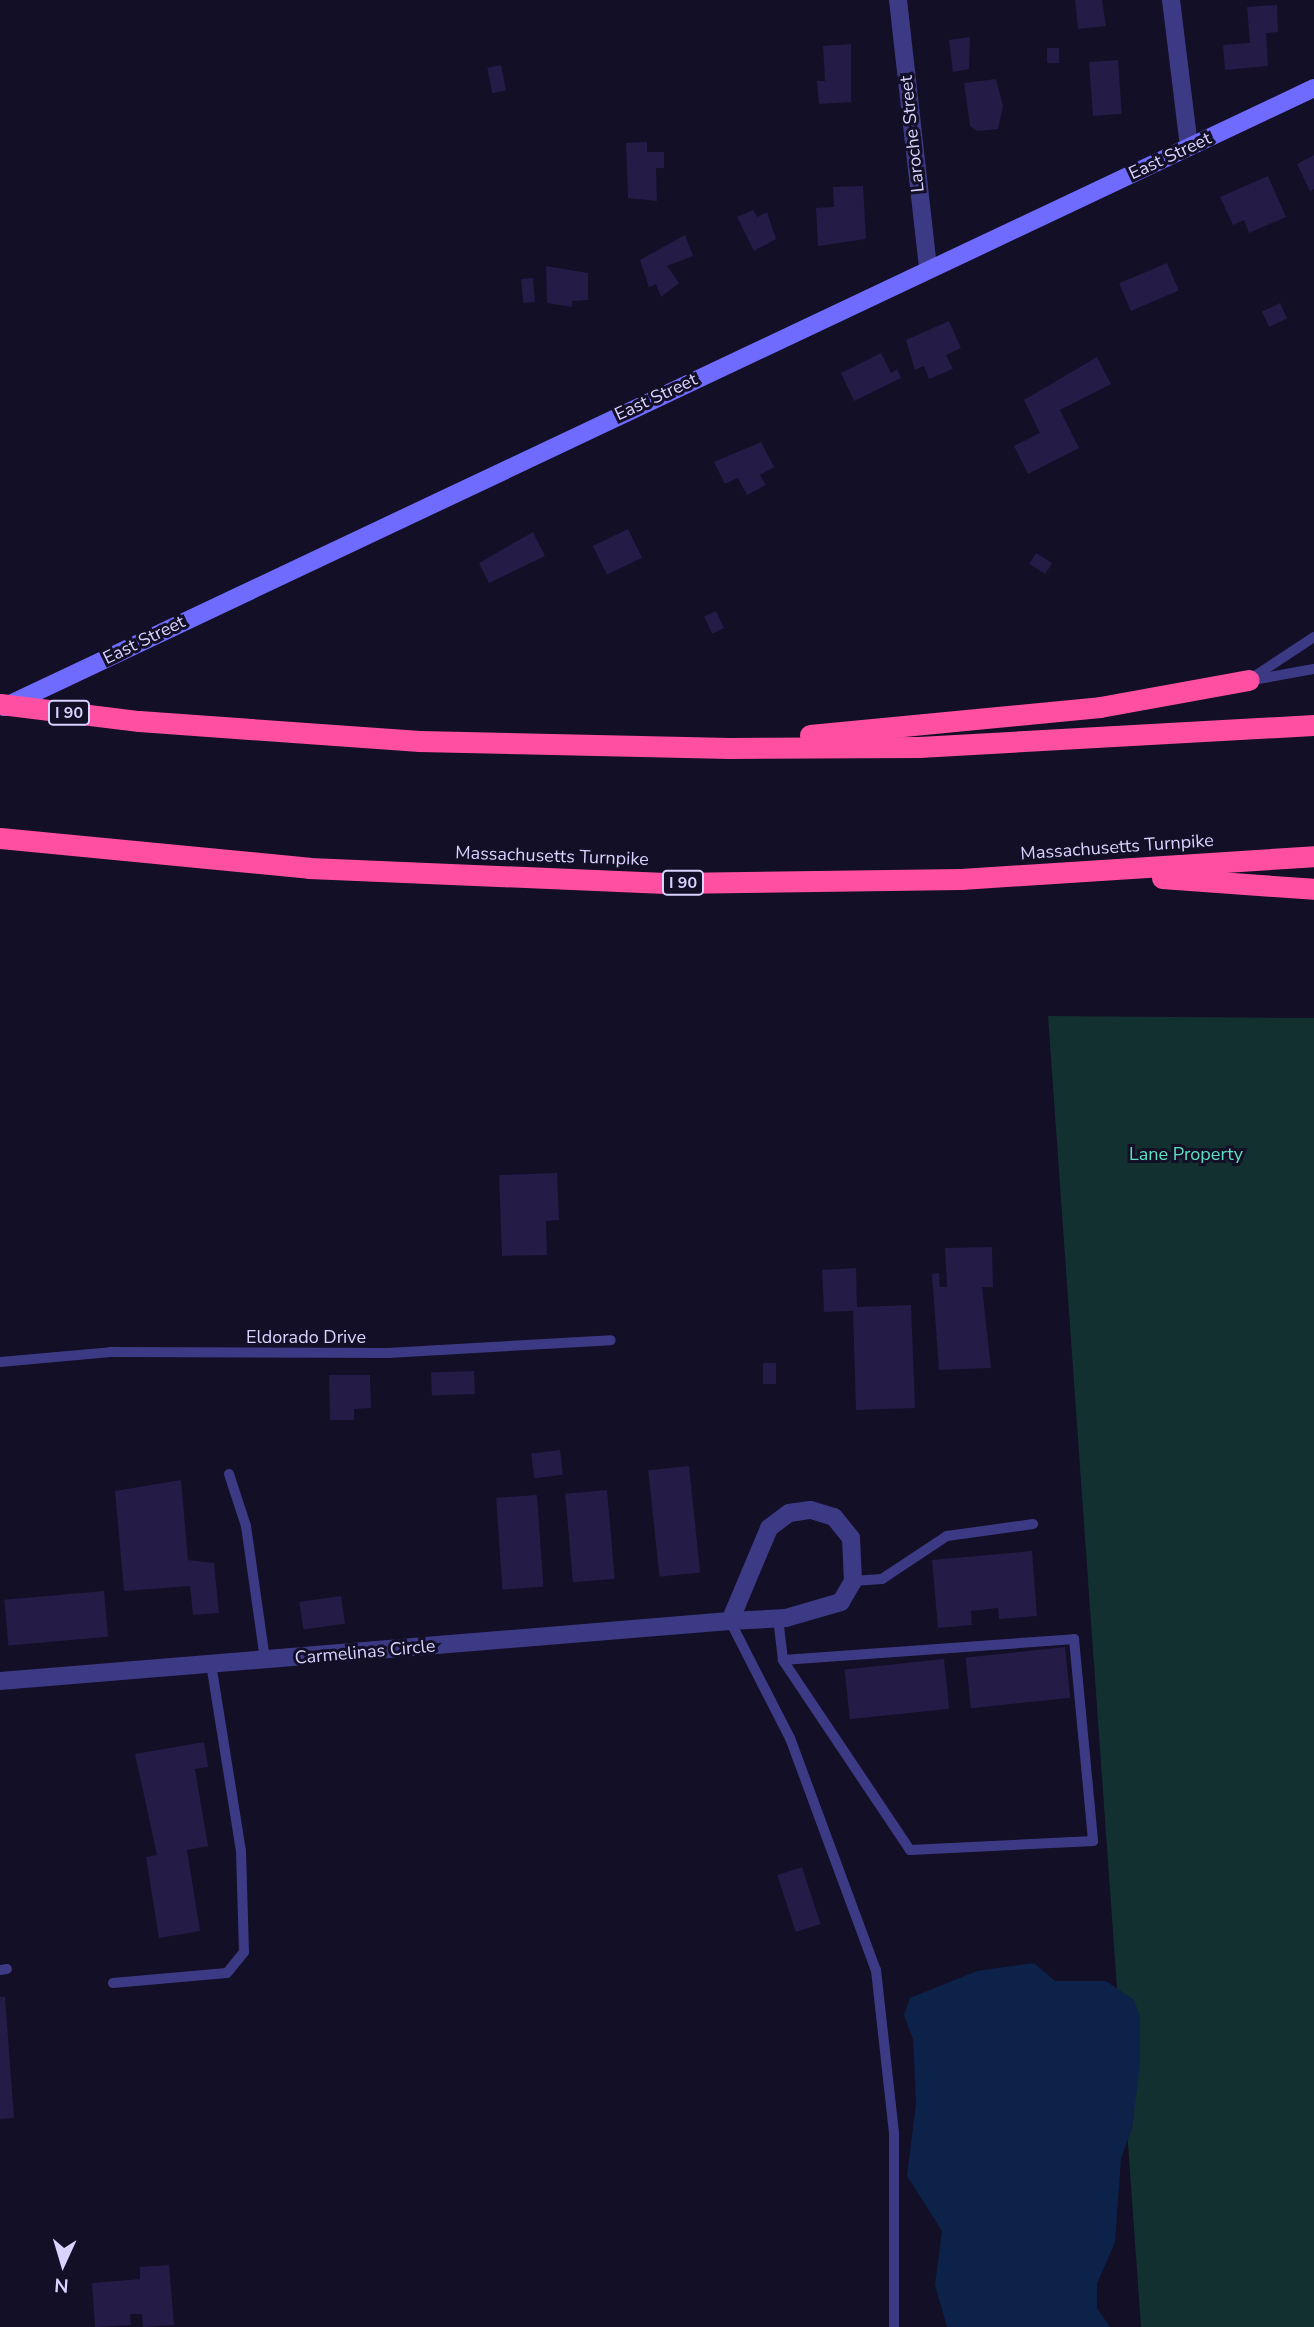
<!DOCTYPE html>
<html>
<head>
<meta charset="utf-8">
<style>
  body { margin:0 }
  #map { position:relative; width:1314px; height:2327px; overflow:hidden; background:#130f26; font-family:"Nunito Sans",sans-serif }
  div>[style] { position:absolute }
  .green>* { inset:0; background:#12302f }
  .water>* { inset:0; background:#0c2248 }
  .building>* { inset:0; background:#241b47; transform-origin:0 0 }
  .lane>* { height:10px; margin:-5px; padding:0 5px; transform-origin:5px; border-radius:5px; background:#3d3a85 }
  .street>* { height:18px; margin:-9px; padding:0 9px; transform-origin:9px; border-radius:9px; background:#3d3a85 }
  .secondary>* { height:18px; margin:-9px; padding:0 9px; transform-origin:9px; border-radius:9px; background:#6f6bff }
  .highway>* { height:21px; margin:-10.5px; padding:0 10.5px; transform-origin:10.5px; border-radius:10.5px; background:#ff4fa3 }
  .highway-bridge>* { height:21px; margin:-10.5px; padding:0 10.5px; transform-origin:10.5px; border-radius:10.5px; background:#ff4fa3 }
  span { translate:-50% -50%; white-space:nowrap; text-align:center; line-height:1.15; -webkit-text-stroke:6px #130f26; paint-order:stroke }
  .shield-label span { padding:2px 5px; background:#130f26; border:2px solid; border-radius:5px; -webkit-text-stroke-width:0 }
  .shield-label { font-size:16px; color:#d9d4ff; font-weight:700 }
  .street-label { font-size:18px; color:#d9d4ff }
  .park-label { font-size:18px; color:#5fe0c0 }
  .north { position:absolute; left:28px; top:2229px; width:70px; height:70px; -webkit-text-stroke:5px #130f26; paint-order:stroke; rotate:184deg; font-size:19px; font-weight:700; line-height:28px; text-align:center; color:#d9d4ff }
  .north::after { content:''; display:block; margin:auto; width:24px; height:32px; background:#d9d4ff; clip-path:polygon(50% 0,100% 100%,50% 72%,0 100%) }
</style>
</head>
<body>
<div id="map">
  <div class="green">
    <i style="clip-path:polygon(1048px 1016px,1314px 1018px,1314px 2327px,1141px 2327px)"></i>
  </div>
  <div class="water">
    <i style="clip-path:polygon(1034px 1963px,1055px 1981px,1106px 1981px,1134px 2000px,1140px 2016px,1140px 2065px,1132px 2129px,1121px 2158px,1115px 2242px,1097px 2284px,1097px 2308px,1110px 2327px,947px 2327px,935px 2285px,942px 2231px,907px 2176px,916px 2103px,913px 2039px,904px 2015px,910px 1998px,977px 1971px)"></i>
  </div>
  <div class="building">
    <i style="clip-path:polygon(1075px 0,1102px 0,1106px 26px,1078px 29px)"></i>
    <i style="clip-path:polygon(1277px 5px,1278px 32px,1266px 33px,1268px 66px,1225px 70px,1223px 45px,1250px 43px,1247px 7px)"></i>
    <i style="clip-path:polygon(970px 37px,969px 69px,953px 72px,949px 40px)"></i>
    <i style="clip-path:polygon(851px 44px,851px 102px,819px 104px,817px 81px,825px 81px,823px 46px)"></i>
    <i style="left:1047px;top:48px;width:12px;height:15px"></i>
    <i style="left:1118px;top:60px;width:54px;height:29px;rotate:86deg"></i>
    <i style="left:501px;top:65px;width:26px;height:14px;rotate:79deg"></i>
    <i style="clip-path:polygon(996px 79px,1003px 106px,998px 129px,977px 131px,970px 126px,964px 83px)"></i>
    <i style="clip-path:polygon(647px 142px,647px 152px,664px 152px,664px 168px,656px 168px,657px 201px,628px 198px,626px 143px)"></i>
    <i style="clip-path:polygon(1314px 155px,1314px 189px,1310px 191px,1297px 164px)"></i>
    <i style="clip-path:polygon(1268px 176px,1286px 217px,1249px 233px,1244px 220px,1233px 225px,1220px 197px)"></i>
    <i style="clip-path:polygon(863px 186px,866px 239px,818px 246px,816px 208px,834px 207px,833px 187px)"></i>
    <i style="clip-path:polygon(753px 210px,757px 217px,767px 212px,776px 239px,754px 251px,737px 217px)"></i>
    <i style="clip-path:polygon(685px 235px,693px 256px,667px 266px,679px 283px,661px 297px,656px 284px,649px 287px,640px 260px)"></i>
    <i style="left:1167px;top:263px;width:30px;height:52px;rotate:67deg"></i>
    <i style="clip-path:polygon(546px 266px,588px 273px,588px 300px,572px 301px,572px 307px,547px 303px)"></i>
    <i style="left:533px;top:278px;width:24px;height:12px;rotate:85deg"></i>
    <i style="left:1280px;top:303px;width:17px;height:20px;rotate:65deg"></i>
    <i style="clip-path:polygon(949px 321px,961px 348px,946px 355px,953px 369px,929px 379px,924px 366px,915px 370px,906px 340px)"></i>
    <i style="clip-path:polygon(881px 353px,891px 373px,897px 369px,901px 378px,854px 401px,841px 373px)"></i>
    <i style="clip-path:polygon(1097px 357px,1111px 384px,1060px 410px,1079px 448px,1028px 474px,1014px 446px,1040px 433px,1024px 400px)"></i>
    <i style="clip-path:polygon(761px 442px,774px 467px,760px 475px,766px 485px,747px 495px,738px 478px,725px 484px,714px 462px)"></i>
    <i style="left:628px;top:529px;width:32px;height:39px;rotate:64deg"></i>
    <i style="clip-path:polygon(533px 532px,545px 556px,489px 583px,479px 563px)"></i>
    <i style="left:1036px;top:553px;width:19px;height:13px;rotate:32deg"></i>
    <i style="left:716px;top:611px;width:19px;height:13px;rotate:65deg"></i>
    <i style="clip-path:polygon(557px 1173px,559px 1220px,546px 1221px,547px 1255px,502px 1256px,499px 1175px)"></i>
    <i style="clip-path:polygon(992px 1247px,993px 1287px,982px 1287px,991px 1368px,939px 1370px,932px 1274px,939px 1273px,940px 1287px,947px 1287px,945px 1248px)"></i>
    <i style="clip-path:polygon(856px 1268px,857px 1307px,911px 1305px,915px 1408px,856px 1410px,853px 1311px,824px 1312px,822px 1270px)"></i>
    <i style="left:763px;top:1363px;width:13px;height:21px"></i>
    <i style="left:474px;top:1371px;width:23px;height:43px;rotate:88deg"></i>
    <i style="clip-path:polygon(329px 1375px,370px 1375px,371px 1408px,354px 1409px,354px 1420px,330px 1420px)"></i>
    <i style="left:560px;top:1450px;width:25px;height:29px;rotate:83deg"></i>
    <i style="left:689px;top:1466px;width:107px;height:41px;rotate:84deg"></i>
    <i style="clip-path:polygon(181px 1480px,188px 1560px,214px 1563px,219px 1613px,193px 1615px,190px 1586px,124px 1591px,115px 1491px)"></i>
    <i style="left:607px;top:1490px;width:89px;height:42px;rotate:85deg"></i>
    <i style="left:537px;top:1495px;width:92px;height:41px;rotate:86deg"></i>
    <i style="clip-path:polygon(1032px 1551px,1037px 1616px,999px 1619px,998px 1608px,971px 1611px,972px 1625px,938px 1628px,932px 1560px)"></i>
    <i style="left:104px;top:1591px;width:46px;height:100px;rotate:85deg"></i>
    <i style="left:341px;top:1596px;width:28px;height:42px;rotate:82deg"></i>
    <i style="left:1065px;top:1647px;width:51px;height:100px;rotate:84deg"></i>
    <i style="left:944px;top:1659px;width:50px;height:100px;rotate:84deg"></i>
    <i style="clip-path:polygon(204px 1742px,208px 1767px,195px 1769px,208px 1846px,187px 1850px,200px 1931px,159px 1938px,146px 1857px,157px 1855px,135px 1754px)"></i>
    <i style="left:802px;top:1867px;width:60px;height:26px;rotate:72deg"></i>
    <i style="clip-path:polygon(0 1997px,5px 1997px,14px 2118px,0 2119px)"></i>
    <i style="clip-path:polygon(169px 2265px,174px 2325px,143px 2327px,142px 2314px,130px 2314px,131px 2325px,95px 2327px,92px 2283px,140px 2279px,140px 2267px)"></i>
  </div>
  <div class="lane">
    <i style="left:1249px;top:680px;width:78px;rotate:-33.5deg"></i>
    <i style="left:1253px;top:680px;width:62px;rotate:-10.2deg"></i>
    <i style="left:0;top:1362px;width:111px;rotate:-5.1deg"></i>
    <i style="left:111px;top:1352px;width:277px;rotate:0.2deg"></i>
    <i style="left:388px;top:1353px;width:223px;rotate:-3.3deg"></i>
    <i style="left:229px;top:1474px;width:55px;rotate:71.9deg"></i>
    <i style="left:246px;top:1526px;width:135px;rotate:81.9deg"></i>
    <i style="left:853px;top:1581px;width:29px;rotate:-4deg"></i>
    <i style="left:882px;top:1579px;width:78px;rotate:-33.5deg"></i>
    <i style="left:947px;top:1536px;width:87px;rotate:-7.9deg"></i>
    <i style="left:778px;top:1618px;width:42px;rotate:83.2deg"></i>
    <i style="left:783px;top:1660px;width:292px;rotate:-4.1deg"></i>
    <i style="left:1074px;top:1639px;width:203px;rotate:84.6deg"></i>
    <i style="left:1093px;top:1841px;width:183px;rotate:177.2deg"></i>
    <i style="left:910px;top:1850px;width:229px;rotate:-123.8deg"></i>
    <i style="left:730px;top:1621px;width:131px;rotate:62.9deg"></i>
    <i style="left:790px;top:1738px;width:247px;rotate:69.7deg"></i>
    <i style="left:876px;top:1970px;width:165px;rotate:83.7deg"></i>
    <i style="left:894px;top:2134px;width:193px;rotate:90deg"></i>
    <i style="left:0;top:1970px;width:7px;rotate:-8deg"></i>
    <i style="left:113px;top:1983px;width:114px;rotate:-5deg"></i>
    <i style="left:227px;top:1973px;width:27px;rotate:-51deg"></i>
    <i style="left:244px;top:1952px;width:101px;rotate:-91.7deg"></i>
    <i style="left:241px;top:1851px;width:189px;rotate:-99.1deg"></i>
  </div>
  <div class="street">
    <i style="left:898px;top:0;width:270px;rotate:83.6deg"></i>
    <i style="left:1171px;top:0;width:147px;rotate:83deg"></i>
    <i style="left:811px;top:1510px;width:24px;rotate:17deg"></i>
    <i style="left:834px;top:1517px;width:27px;rotate:51deg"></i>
    <i style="left:851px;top:1538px;width:43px;rotate:87.3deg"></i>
    <i style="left:853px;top:1581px;width:24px;rotate:120deg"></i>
    <i style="left:841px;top:1602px;width:57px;rotate:163.8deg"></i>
    <i style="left:786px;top:1618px;width:56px;rotate:176.9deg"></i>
    <i style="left:730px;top:1621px;width:101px;rotate:-67.2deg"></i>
    <i style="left:769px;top:1528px;width:25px;rotate:-37deg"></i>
    <i style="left:789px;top:1513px;width:22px;rotate:-8deg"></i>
    <i style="left:0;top:1681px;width:732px;rotate:-4.7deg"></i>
  </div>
  <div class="secondary">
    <i style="left:4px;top:707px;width:1449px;rotate:-25.29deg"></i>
  </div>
  <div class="highway">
    <i style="left:139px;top:721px;width:281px;rotate:4.1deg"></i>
    <i style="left:419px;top:741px;width:310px;rotate:1.3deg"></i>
    <i style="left:729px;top:748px;width:190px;rotate:-0.3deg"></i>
    <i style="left:919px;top:747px;width:396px;rotate:-3.2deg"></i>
    <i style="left:810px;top:735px;width:291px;rotate:-5.5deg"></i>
    <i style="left:1100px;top:707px;width:151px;rotate:-10.3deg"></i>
    <i style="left:0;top:838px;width:310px;rotate:5.5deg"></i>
    <i style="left:309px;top:868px;width:362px;rotate:2.4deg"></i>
    <i style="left:671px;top:883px;width:290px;rotate:-0.8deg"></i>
    <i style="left:961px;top:879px;width:354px;rotate:-3.7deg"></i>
    <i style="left:1162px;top:878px;width:152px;rotate:4.1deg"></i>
  </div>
  <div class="highway-bridge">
    <i style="left:0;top:704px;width:140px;rotate:7deg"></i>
  </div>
  <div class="shield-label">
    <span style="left:69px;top:713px">I 90</span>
    <span style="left:683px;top:883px">I 90</span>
  </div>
  <div class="street-label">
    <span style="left:912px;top:134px;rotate:-96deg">Laroche Street</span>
    <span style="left:1170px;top:156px;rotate:-25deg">East Street</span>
    <span style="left:656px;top:397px;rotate:-25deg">East Street</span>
    <span style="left:144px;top:640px;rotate:-26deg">East Street</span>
    <span style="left:1117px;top:847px;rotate:-4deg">Massachusetts Turnpike</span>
    <span style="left:552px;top:856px;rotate:2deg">Massachusetts Turnpike</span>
    <span style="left:306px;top:1337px">Eldorado Drive</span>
    <span style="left:365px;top:1652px;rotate:-5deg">Carmelinas Circle</span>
  </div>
  <div class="park-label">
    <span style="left:1186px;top:1154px">Lane Property</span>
  </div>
  <div class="north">N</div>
</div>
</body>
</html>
